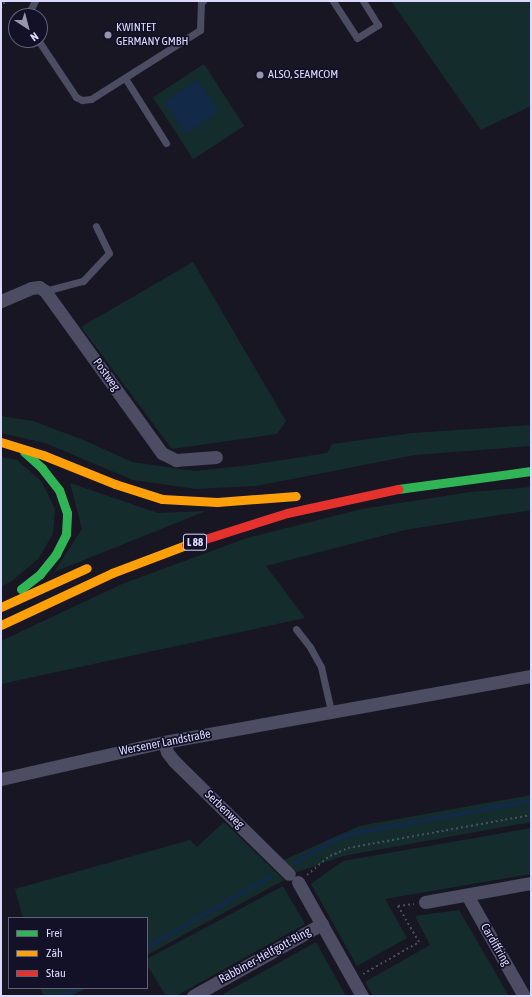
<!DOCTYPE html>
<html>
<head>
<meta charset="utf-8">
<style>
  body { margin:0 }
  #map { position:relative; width:532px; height:997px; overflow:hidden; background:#171622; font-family:"Asap Condensed",sans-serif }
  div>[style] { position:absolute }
  .green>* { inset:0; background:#142d2c; transform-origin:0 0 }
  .water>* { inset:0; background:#122947; transform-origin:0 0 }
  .stream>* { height:3.5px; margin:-1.75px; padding:0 1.75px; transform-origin:1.75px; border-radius:1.75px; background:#122947 }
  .path>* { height:2px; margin-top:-1px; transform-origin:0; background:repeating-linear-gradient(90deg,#45525e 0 2px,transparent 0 5px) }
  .lane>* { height:7px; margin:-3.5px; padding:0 3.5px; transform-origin:3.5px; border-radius:3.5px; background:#4c4c62 }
  .street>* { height:13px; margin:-6.5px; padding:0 6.5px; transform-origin:6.5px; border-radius:6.5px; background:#4c4c62 }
  .fast>* { height:9px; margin:-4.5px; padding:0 4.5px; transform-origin:4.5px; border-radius:4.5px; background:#30b455 }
  .slow>* { height:9px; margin:-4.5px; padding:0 4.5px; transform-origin:4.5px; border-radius:4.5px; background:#ff9f0a }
  .jam>* { height:9px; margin:-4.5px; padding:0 4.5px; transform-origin:4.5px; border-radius:4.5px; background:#e5322d }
  .dots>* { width:11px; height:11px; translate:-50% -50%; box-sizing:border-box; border:2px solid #131127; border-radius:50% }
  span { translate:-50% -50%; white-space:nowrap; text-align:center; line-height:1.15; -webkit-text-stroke:3.5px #131127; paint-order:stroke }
  .shield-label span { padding:1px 3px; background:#131127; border:1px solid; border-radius:3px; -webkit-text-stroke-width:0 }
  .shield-label { font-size:11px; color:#dbd9fd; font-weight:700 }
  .poi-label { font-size:12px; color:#dbd9fd }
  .left { translate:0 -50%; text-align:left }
  .street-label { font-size:12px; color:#dbd9fd }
  .frame { position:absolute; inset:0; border:2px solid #dbd9fd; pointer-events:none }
  .legend { position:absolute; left:8px; top:917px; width:140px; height:72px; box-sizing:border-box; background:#131127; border:1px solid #63617d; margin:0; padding:5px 7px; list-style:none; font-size:12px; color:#dbd9fd }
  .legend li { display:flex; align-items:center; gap:8px; height:20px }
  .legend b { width:20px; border:1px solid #63617d }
  .north { position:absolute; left:8px; top:8px; width:40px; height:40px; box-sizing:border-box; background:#131127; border:1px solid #63617d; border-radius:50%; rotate:144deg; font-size:11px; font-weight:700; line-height:16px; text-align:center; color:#dbd9fd }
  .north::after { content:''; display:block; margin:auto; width:14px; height:18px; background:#9695b0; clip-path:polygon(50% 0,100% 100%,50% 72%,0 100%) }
</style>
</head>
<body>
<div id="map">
  <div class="green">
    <i style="clip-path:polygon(391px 1px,531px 1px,531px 106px,481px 130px)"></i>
    <i style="left:204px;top:64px;width:74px;height:61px;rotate:57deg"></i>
    <i style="clip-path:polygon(193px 262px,286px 421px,277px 434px,172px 449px,81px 327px)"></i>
    <i style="clip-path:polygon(1px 416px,33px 421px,86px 441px,132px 462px,195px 471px,251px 465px,327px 453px,332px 444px,413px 433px,531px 425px,531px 446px,415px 455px,256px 486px,196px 489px,133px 480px,45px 443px,1px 433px)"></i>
    <i style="clip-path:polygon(1px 457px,17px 460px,42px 482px,55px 509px,53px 534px,38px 559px,13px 580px,1px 587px)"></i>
    <i style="clip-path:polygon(70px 483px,158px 513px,206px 511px,54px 572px,82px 529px)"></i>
    <i style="clip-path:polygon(531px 487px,531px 510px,405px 530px,266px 566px,305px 618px,1px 684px,1px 641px,122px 584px,247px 538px,362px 509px,470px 492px)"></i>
    <i style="clip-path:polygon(531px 795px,531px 822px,343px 856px,297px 872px,284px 860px,359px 826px)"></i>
    <i style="clip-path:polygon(224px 822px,284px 880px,147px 955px,147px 918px,23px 918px,15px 889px,190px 840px,197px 847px)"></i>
    <i style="clip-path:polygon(531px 828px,531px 874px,385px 899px,407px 938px,357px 966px,311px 884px,343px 861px)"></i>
    <i style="clip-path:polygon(283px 886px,305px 924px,176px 996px,166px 996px,147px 965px,147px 959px)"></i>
    <i style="clip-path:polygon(459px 910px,509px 996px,373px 996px,365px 982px,430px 945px,415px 916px)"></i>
    <i style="clip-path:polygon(316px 942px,346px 996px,225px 996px,223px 994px)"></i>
    <i style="clip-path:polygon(41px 988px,86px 988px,71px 996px,43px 996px)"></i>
  </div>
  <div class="water">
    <i style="left:198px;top:80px;width:38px;height:40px;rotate:57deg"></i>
  </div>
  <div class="stream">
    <i style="left:296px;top:863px;width:41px;rotate:-31deg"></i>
    <i style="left:331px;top:842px;width:26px;rotate:-21deg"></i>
    <i style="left:355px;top:833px;width:179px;rotate:-10.3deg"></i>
    <i style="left:147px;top:947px;width:142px;rotate:-29.6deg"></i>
    <i style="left:61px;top:996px;width:16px;rotate:-30deg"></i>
  </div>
  <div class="path">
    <i style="left:1px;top:8px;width:8px;rotate:-60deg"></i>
    <i style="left:307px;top:875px;width:30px;rotate:-40deg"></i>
    <i style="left:330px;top:856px;width:20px;rotate:-24deg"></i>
    <i style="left:348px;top:848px;width:186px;rotate:-10.2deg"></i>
    <i style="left:363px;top:974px;width:64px;rotate:-29.7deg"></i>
    <i style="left:419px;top:942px;width:42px;rotate:-120.3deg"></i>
    <i style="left:398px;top:906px;width:16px;rotate:-7deg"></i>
  </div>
  <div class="lane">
    <i style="left:333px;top:1px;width:44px;rotate:57deg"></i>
    <i style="left:357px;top:38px;width:25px;rotate:-32deg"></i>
    <i style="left:378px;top:25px;width:28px;rotate:-122deg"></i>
    <i style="left:27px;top:16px;width:17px;rotate:-62deg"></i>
    <i style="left:38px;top:40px;width:69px;rotate:56.3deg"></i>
    <i style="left:76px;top:97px;width:7px;rotate:27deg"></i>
    <i style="left:82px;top:100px;width:9px;rotate:-6deg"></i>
    <i style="left:91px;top:99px;width:129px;rotate:-32.3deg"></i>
    <i style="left:200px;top:30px;width:28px;rotate:-88deg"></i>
    <i style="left:201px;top:2px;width:2px;rotate:-27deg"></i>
    <i style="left:125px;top:78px;width:77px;rotate:57.8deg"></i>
    <i style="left:45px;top:291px;width:39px;rotate:-15deg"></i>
    <i style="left:83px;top:281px;width:38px;rotate:-47deg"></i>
    <i style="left:109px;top:253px;width:30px;rotate:-116deg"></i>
    <i style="left:296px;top:629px;width:23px;rotate:52deg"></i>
    <i style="left:310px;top:647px;width:23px;rotate:61deg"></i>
    <i style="left:321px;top:667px;width:45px;rotate:77.2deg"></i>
  </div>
  <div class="street">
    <i style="left:1px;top:301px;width:33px;rotate:-23deg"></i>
    <i style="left:31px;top:288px;width:8px;rotate:-7deg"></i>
    <i style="left:39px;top:287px;width:7px;rotate:34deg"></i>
    <i style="left:45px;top:291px;width:200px;rotate:54.2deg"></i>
    <i style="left:162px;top:453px;width:16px;rotate:27deg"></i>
    <i style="left:176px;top:460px;width:40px;rotate:-4.3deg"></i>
    <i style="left:164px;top:742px;width:10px;rotate:73deg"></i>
    <i style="left:167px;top:752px;width:11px;rotate:52deg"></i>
    <i style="left:174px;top:761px;width:161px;rotate:44.5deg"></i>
    <i style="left:1px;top:779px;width:167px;rotate:-12.8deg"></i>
    <i style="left:164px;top:742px;width:373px;rotate:-10.2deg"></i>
    <i style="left:298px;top:882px;width:131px;rotate:60.7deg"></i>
    <i style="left:467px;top:895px;width:116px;rotate:60.6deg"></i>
    <i style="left:425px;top:902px;width:108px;rotate:-10.2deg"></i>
    <i style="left:193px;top:996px;width:148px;rotate:-29.2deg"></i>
  </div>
  <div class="fast">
    <i style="left:398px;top:489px;width:134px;rotate:-7.7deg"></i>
    <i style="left:21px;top:589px;width:24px;rotate:-38deg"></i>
    <i style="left:40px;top:574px;width:26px;rotate:-51deg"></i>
    <i style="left:56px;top:554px;width:22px;rotate:-63deg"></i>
    <i style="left:66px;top:534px;width:21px;rotate:-87deg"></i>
    <i style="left:67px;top:513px;width:24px;rotate:-109deg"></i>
    <i style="left:59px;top:490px;width:28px;rotate:-128deg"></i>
    <i style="left:42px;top:468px;width:24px;rotate:-138deg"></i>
  </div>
  <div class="slow">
    <i style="left:1px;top:442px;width:44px;rotate:17.2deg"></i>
    <i style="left:43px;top:455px;width:78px;rotate:21.9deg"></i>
    <i style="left:115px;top:484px;width:49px;rotate:17.7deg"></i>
    <i style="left:162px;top:499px;width:55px;rotate:3.1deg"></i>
    <i style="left:217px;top:502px;width:79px;rotate:-4.3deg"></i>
    <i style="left:1px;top:607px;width:94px;rotate:-24.4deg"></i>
    <i style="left:1px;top:625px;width:123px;rotate:-25.1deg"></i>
    <i style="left:112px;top:573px;width:79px;rotate:-20.7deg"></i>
  </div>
  <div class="jam">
    <i style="left:186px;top:545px;width:106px;rotate:-17.6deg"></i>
    <i style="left:287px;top:513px;width:114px;rotate:-12.2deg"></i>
  </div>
  <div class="dots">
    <i style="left:108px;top:35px;background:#9695b0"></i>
    <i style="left:260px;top:75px;background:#9695b0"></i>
  </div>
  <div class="shield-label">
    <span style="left:195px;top:542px">L 88</span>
  </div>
  <div class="poi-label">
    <span class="left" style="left:116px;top:35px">KWINTET<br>GERMANY GMBH</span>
    <span class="left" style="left:268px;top:75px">ALSO, SEAMCOM</span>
  </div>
  <div class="street-label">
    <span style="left:106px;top:375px;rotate:54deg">Postweg</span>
    <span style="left:165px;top:743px;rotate:-11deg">Wersener Landstraße</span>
    <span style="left:224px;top:810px;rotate:44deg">Serbenweg</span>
    <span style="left:495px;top:945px;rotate:60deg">Cardiffring</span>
    <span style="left:265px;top:956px;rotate:-29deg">Rabbiner-Helfgott-Ring</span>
  </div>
  <div class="frame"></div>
  <ul class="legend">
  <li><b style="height:5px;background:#30b455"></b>Frei</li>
  <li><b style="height:5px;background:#ff9f0a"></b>Zäh</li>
  <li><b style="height:5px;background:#e5322d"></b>Stau</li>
  </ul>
  <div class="north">N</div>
</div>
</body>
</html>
